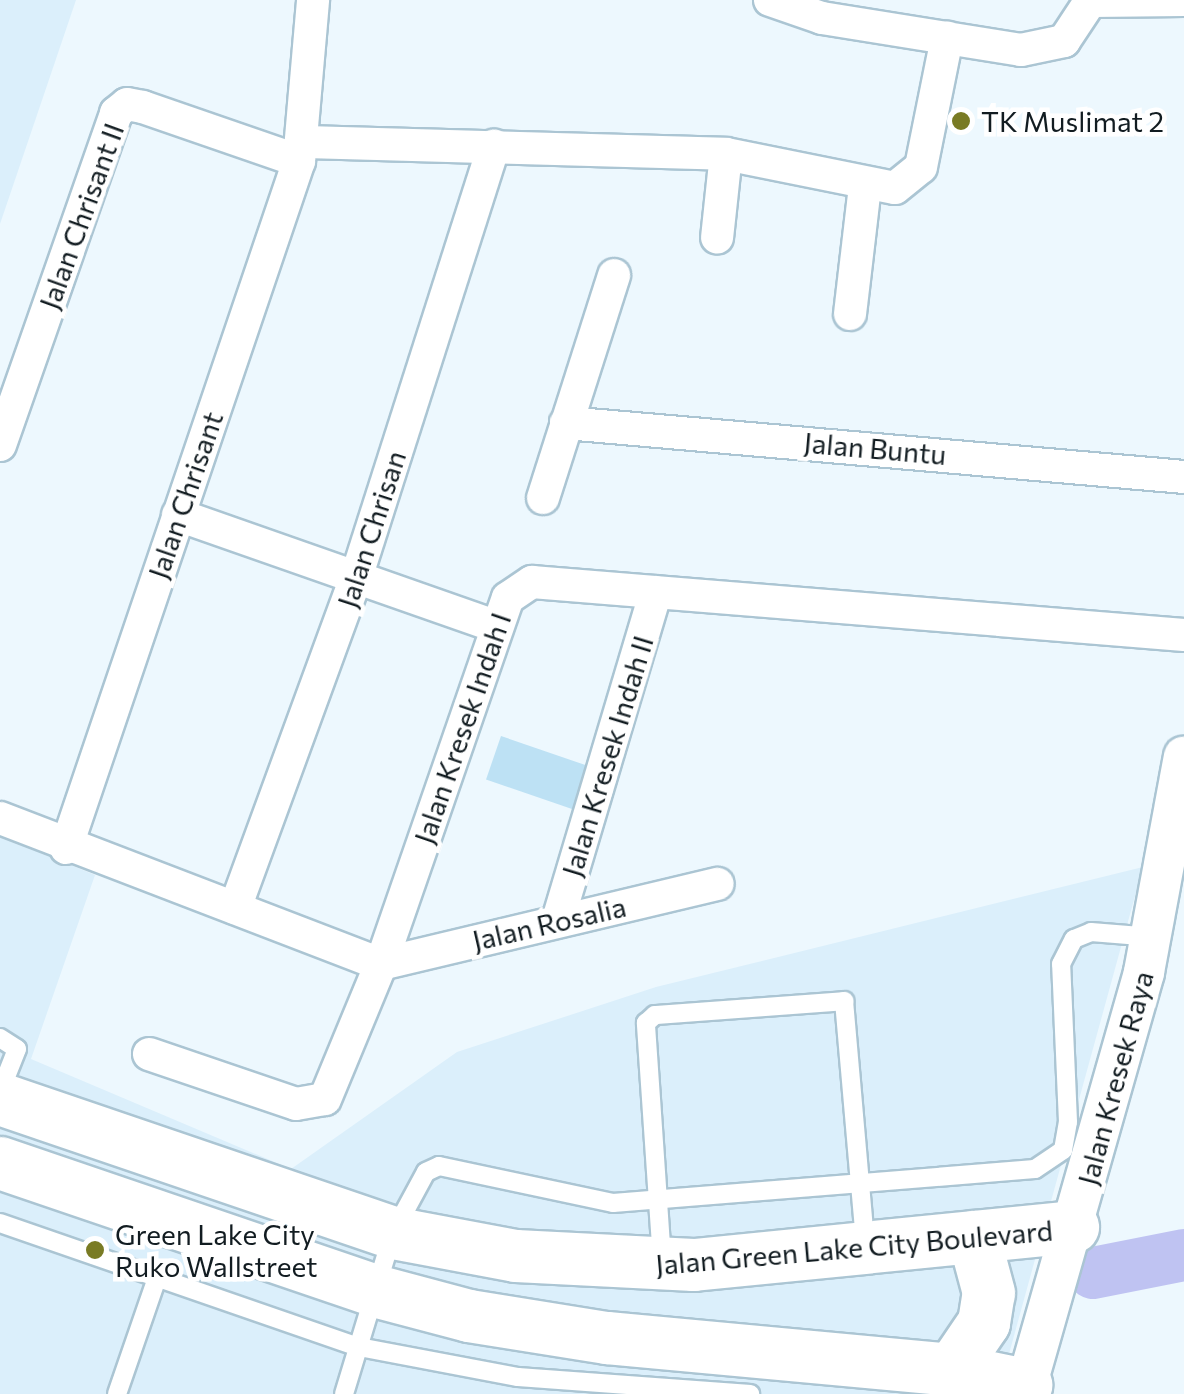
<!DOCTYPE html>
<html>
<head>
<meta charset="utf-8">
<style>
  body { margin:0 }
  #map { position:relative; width:1184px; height:1394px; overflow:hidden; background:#edf8fe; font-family:Commissioner,sans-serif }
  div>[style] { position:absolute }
  .built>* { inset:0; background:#dbeffb }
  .green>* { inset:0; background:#bde1f4; transform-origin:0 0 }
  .river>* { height:52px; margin:-26px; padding:0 26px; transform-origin:26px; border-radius:26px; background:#bfc3f2 }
  .roads { filter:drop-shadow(2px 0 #abc5d3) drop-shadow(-2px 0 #abc5d3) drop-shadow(0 2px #abc5d3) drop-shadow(0 -2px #abc5d3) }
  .service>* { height:18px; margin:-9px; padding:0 9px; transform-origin:9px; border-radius:9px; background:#fff }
  .minor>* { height:32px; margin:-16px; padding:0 16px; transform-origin:16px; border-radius:16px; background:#fff }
  .tertiary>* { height:40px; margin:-20px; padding:0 20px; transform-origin:20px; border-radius:20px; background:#fff }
  .primary>* { height:52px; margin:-26px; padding:0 26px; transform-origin:26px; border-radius:26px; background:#fff }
  .dots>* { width:28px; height:28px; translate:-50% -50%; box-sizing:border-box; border:5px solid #fff; border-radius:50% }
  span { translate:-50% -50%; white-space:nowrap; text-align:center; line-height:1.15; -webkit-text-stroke:9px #fff; paint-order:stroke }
  .poi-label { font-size:28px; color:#121c21 }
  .left { translate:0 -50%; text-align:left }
  .street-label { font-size:28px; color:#121c21 }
</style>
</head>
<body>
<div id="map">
  <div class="built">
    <i style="clip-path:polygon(0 0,76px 0,0 224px)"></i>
    <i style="clip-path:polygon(0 836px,95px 875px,31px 1059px,291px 1169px,457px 1052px,656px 987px,1143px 867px,998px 1394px,0 1394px)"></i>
  </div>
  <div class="green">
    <i style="left:501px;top:736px;width:94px;height:46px;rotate:19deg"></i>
  </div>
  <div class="river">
    <i style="left:1093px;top:1273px;width:93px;rotate:-11.2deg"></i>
  </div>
  <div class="roads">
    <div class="service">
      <i style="left:0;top:1038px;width:20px;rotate:33deg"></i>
      <i style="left:17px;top:1049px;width:46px;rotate:111.6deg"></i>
      <i style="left:0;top:1223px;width:380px;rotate:19.1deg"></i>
      <i style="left:359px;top:1347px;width:162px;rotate:10.7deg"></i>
      <i style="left:518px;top:1377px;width:233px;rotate:4.2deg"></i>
      <i style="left:662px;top:1260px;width:238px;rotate:-93.9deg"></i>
      <i style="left:646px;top:1023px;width:12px;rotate:-42deg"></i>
      <i style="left:655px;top:1015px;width:190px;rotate:-4.2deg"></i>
      <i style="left:844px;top:1001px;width:242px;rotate:85deg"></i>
      <i style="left:117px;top:1394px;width:123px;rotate:-71deg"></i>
      <i style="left:344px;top:1394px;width:168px;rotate:-73.1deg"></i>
      <i style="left:393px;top:1233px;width:69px;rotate:-61.6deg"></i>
      <i style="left:426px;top:1172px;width:14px;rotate:-25deg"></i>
      <i style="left:439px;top:1166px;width:178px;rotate:12deg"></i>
      <i style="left:613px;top:1203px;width:423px;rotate:-4.6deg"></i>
      <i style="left:1035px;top:1169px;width:34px;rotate:-34deg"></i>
      <i style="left:1063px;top:1150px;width:28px;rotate:-80deg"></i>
      <i style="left:1068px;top:1122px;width:158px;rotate:-92.5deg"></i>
      <i style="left:1061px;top:964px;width:28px;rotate:-63deg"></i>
      <i style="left:1074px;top:939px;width:18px;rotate:-22deg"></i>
      <i style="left:1091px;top:932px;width:62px;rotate:4.6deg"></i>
    </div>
    <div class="minor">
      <i style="left:770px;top:0;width:55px;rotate:19.1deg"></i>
      <i style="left:822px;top:18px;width:202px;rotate:9.1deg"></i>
      <i style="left:1021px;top:50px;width:44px;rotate:-11.8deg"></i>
      <i style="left:1064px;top:41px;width:49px;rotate:-56.6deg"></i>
      <i style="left:1091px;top:1px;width:93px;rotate:-0.6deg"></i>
      <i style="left:304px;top:142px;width:422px;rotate:1.6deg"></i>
      <i style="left:726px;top:154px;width:84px;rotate:96.1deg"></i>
      <i style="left:726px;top:154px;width:172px;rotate:11.4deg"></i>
      <i style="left:895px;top:188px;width:33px;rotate:-39deg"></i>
      <i style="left:921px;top:167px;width:132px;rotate:-78.6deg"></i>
      <i style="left:850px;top:314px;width:129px;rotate:-83.3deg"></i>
      <i style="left:566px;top:423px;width:620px;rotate:4.99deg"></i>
      <i style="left:0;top:445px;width:352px;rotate:-70.7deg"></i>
      <i style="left:116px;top:113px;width:14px;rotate:-39deg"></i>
      <i style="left:127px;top:104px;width:16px;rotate:11deg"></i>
      <i style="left:143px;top:107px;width:165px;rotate:19.1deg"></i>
      <i style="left:543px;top:498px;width:234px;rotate:-72.3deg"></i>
      <i style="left:178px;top:515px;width:338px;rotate:19.3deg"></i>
      <i style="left:0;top:818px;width:408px;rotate:21deg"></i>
      <i style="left:66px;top:848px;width:725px;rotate:-71.27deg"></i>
      <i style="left:299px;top:161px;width:162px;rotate:-85deg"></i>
      <i style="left:235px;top:908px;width:351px;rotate:-69.9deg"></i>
      <i style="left:356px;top:578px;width:454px;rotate:-72.3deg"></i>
      <i style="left:558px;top:920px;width:342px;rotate:-73.4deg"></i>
      <i style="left:381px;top:964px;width:346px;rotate:-13.4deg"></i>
      <i style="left:149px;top:1054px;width:155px;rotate:18.8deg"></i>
      <i style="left:296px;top:1104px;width:29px;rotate:-10deg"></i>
      <i style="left:325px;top:1099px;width:146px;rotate:-67.5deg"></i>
      <i style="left:381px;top:964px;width:387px;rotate:-70.9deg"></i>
      <i style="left:508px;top:598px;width:29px;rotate:-34deg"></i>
      <i style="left:532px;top:582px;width:654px;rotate:4.65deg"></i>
    </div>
    <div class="tertiary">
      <i style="left:1024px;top:1394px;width:439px;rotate:-74.1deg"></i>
      <i style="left:1144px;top:972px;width:219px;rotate:-79.5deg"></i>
    </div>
    <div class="primary">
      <i style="left:0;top:1099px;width:415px;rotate:18.8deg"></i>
      <i style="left:393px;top:1233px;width:125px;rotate:10.6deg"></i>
      <i style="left:516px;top:1256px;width:178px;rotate:2.9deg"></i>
      <i style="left:694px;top:1265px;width:381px;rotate:-5.7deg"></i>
      <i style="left:0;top:1163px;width:396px;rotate:18.8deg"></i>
      <i style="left:375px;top:1291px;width:97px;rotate:14.9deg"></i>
      <i style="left:469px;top:1316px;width:140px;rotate:9.1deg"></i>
      <i style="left:607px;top:1338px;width:346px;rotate:5.3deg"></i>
      <i style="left:952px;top:1370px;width:76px;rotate:11.5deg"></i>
      <i style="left:952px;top:1370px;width:57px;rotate:-55.8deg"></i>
      <i style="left:984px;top:1323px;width:30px;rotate:-81deg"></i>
      <i style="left:989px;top:1293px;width:58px;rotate:-105deg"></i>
    </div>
  </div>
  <div class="dots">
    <i style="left:961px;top:121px;background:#797b24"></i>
    <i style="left:95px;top:1250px;background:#797b24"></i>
  </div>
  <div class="poi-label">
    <span class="left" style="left:981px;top:121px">TK Muslimat 2</span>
    <span class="left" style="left:115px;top:1250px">Green Lake City<br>Ruko Wallstreet</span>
  </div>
  <div class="street-label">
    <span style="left:81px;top:216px;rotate:-70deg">Jalan Chrisant II</span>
    <span style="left:875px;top:448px;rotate:5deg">Jalan Buntu</span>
    <span style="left:185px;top:495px;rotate:-71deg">Jalan Chrisant</span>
    <span style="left:371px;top:529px;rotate:-72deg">Jalan Chrisan</span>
    <span style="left:462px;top:728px;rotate:-71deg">Jalan Kresek Indah I</span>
    <span style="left:607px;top:756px;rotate:-73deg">Jalan Kresek Indah II</span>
    <span style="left:549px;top:923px;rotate:-13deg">Jalan Rosalia</span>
    <span style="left:1115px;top:1078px;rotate:-75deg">Jalan Kresek Raya</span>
    <span style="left:854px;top:1247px;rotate:-5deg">Jalan Green Lake City Boulevard</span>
  </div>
</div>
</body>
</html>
